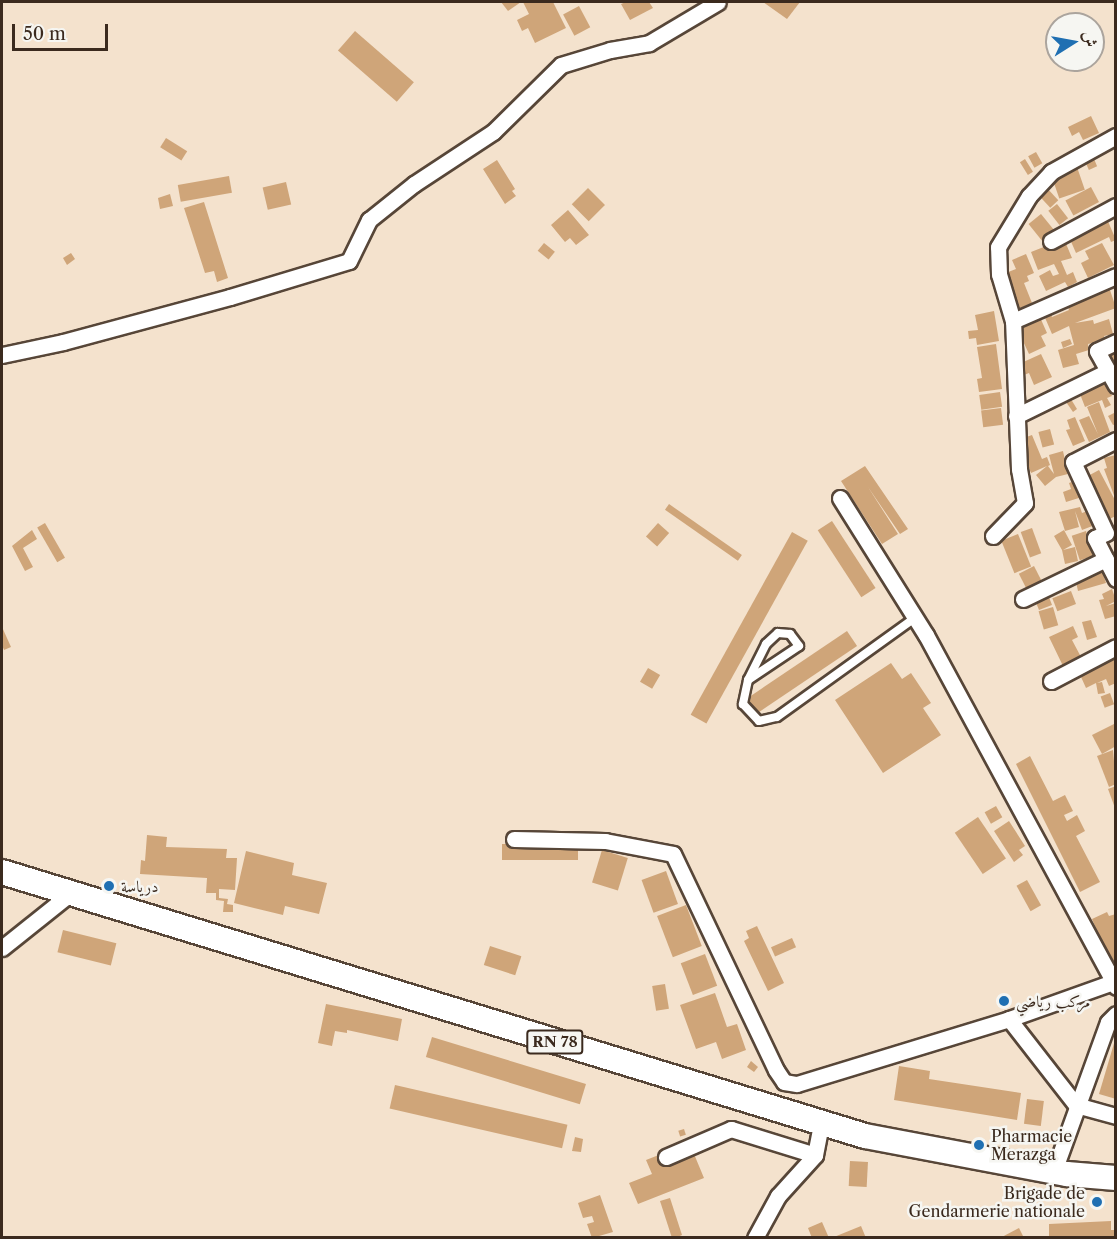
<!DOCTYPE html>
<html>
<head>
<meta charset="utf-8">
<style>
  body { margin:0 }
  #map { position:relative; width:1117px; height:1239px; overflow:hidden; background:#f4e2cd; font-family:"Libre Caslon Text",Amiri,serif }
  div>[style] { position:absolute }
  .building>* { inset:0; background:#cfa579; transform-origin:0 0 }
  .roads { filter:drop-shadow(2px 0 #574638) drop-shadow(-2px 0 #574638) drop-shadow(0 2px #574638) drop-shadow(0 -2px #574638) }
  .lane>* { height:8px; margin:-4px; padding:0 4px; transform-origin:4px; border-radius:4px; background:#fff }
  .street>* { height:15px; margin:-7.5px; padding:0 7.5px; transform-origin:7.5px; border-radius:7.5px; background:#fff }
  .primary>* { height:24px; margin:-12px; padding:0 12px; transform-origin:12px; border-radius:12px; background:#fff }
  .dots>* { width:16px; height:16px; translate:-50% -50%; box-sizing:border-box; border:3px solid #f6f6f2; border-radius:50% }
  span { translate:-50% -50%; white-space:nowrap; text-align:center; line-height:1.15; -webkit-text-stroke:5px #f6f6f2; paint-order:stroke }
  .shield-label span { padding:2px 4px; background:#f6f6f2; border:2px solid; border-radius:4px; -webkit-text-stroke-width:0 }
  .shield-label { font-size:15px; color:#3b2a1e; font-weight:700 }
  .poi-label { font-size:16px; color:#3b2a1e }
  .left { translate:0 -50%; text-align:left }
  .right { translate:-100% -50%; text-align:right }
  .frame { position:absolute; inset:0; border:3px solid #3b2a1e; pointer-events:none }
  .north { position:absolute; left:1045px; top:12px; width:60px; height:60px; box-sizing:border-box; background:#f6f6f2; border:2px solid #aba49d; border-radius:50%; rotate:79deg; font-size:16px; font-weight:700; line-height:24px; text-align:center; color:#3b2a1e }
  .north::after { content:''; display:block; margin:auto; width:21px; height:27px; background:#1f6fb2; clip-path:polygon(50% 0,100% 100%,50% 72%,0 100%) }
  .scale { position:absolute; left:12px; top:24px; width:96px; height:27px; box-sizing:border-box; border:3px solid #3b2a1e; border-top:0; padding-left:8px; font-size:18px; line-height:21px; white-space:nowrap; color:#3b2a1e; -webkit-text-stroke:4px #f6f6f2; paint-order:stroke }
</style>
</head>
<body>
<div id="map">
  <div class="building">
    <i style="clip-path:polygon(501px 2px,521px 2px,508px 11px)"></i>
    <i style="clip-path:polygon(523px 2px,553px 2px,566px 28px,535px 43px,528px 28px,522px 31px,517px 20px,529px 14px)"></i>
    <i style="clip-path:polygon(626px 2px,649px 2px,653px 8px,630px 20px,621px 4px)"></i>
    <i style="clip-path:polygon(763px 2px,800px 2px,787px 19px)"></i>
    <i style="left:579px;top:6px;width:24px;height:18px;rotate:62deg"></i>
    <i style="left:355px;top:31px;width:78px;height:26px;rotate:41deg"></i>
    <i style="clip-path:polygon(1091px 116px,1099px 133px,1083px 140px,1079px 132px,1072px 136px,1068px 127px)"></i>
    <i style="left:166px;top:138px;width:25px;height:11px;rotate:32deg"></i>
    <i style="left:1036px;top:152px;width:13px;height:9px;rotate:61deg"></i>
    <i style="left:1025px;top:159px;width:15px;height:6px;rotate:58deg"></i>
    <i style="left:1094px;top:159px;width:8px;height:9px;rotate:67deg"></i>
    <i style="clip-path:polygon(497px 160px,515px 189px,512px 191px,516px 196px,505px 204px,483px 169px)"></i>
    <i style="left:1077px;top:167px;width:24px;height:27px;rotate:71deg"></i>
    <i style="left:229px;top:176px;width:17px;height:52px;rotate:80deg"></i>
    <i style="left:286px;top:182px;width:23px;height:24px;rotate:77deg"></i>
    <i style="left:1046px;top:187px;width:18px;height:11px;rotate:47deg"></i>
    <i style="left:1091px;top:187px;width:17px;height:29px;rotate:62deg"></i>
    <i style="left:588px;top:188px;width:24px;height:23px;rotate:45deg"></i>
    <i style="clip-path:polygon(170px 194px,173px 206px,160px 209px,158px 198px)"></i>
    <i style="clip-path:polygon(204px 202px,228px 278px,217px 282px,214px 271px,205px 273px,184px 208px)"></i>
    <i style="left:1057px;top:204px;width:18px;height:11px;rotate:52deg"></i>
    <i style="clip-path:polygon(568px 210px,589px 235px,576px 245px,570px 238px,565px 242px,551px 225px)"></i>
    <i style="left:1041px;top:214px;width:21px;height:16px;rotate:51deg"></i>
    <i style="clip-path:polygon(1107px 219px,1116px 240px,1111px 242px,1109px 237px,1076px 253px,1069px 237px)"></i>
    <i style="clip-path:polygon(1064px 239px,1072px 258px,1061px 261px,1067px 275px,1073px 272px,1077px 282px,1068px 287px,1065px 282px,1046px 291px,1039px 276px,1050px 270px,1053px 276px,1059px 274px,1054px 264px,1038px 270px,1031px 252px)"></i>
    <i style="left:544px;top:243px;width:14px;height:10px;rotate:39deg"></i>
    <i style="clip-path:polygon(1102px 243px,1114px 265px,1088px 278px,1081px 263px,1089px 259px,1085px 251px)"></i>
    <i style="clip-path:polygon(71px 253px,75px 259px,67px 265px,63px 258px)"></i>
    <i style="clip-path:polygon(1026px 254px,1034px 273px,1027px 276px,1029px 281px,1024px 283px,1032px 303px,1016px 310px,1003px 274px,1016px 269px,1012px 260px)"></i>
    <i style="clip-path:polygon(1107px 281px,1116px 308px,1075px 323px,1093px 320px,1094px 324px,1109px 319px,1113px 334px,1104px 336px,1105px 340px,1088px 344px,1089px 350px,1076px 354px,1079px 364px,1063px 368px,1058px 350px,1074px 345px,1069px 326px,1052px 334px,1043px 313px,1050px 310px,1052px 317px,1069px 310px,1065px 300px)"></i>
    <i style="clip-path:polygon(994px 311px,999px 341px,977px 345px,976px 338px,969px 339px,968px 331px,978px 330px,975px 315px)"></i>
    <i style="clip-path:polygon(1039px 315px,1047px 333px,1041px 336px,1046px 346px,1029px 354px,1016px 326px)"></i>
    <i style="clip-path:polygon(1070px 339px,1072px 344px,1063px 348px,1061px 342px)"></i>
    <i style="clip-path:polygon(996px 344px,1002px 389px,979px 392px,977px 379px,982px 378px,977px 347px)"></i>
    <i style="clip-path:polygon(1116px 347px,1116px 365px,1113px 366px,1107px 350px)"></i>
    <i style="clip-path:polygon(1041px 354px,1052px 377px,1034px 385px,1029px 373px,1024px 375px,1019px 364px)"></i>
    <i style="clip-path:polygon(1106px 382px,1112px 396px,1107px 398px,1111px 405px,1105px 408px,1102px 400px,1085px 407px,1080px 394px)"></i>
    <i style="left:1000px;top:392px;width:15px;height:21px;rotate:82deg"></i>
    <i style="clip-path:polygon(1069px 396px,1077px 409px,1073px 412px,1064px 399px)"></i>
    <i style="clip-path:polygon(1099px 402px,1110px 432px,1089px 442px,1079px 420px,1089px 416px,1098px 434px,1087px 407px)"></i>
    <i style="left:1001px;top:408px;width:17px;height:20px;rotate:83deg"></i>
    <i style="clip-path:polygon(1116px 412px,1116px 424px,1113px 425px,1108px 416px)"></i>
    <i style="clip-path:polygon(1075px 417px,1085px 441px,1073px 446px,1066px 430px,1070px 429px,1067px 420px)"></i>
    <i style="left:1050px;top:429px;width:16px;height:12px;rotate:75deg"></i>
    <i style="clip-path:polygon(1032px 435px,1042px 459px,1047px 457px,1050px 465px,1048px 466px,1054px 474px,1049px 455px,1063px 451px,1068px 474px,1056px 477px,1045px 486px,1036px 475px,1047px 466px,1031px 473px,1018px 440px)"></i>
    <i style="clip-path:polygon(1116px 455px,1116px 498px,1115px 498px,1104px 469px,1107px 468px,1104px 458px)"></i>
    <i style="clip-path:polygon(865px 466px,908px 529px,900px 534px,868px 487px,898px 534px,882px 544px,841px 481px)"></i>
    <i style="clip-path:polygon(1099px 470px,1116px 502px,1116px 516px,1107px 520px,1086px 477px)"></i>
    <i style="clip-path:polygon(1077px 480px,1082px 497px,1066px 502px,1063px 492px,1071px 489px,1069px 483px)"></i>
    <i style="left:669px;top:504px;width:89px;height:7px;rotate:35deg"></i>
    <i style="clip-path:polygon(1080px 507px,1082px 513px,1090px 510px,1095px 525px,1082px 530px,1075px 511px,1079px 527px,1065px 531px,1059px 512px)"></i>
    <i style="left:832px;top:521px;width:80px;height:17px;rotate:57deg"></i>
    <i style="left:45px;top:523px;width:40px;height:9px;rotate:60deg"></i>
    <i style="left:658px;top:523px;width:15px;height:18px;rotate:42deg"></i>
    <i style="left:1032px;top:528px;width:27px;height:12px;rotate:70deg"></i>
    <i style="clip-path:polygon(32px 530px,37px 539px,23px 548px,33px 567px,25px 571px,12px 546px)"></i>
    <i style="clip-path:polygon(1064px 530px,1072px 545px,1063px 550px,1075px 547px,1078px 561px,1065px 564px,1062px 550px,1054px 536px)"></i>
    <i style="left:1086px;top:531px;width:26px;height:15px;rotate:72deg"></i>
    <i style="left:792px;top:532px;width:18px;height:209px;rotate:29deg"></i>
    <i style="left:1018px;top:534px;width:35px;height:18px;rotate:68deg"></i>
    <i style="left:1034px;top:566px;width:16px;height:17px;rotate:63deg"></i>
    <i style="clip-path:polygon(1101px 567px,1106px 583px,1078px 591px,1076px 582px,1082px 580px,1080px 573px)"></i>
    <i style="clip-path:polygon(1112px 589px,1116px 601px,1106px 606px,1116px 603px,1116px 616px,1105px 619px,1099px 600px,1104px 599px,1102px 594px)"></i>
    <i style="left:1071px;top:591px;width:14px;height:20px;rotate:69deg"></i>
    <i style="left:1047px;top:592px;width:14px;height:14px;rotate:69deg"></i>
    <i style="left:1053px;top:607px;width:19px;height:15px;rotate:74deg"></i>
    <i style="clip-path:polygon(1091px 620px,1097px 637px,1087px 640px,1082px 622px)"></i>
    <i style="clip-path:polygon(1073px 626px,1078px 637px,1072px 640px,1081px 657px,1063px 666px,1049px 637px)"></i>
    <i style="clip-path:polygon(2px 627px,11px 647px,4px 650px,2px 645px)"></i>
    <i style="left:847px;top:631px;width:18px;height:121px;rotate:56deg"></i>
    <i style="clip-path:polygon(1116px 650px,1116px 683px,1109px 686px,1106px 679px,1097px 683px,1102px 682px,1105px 693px,1098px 694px,1096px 683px,1086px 688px,1077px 668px)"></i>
    <i style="clip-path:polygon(891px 663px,902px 679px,911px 673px,931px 703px,923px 708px,941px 735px,883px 773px,835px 700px)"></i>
    <i style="left:648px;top:668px;width:14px;height:16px;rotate:30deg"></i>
    <i style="left:1110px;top:693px;width:12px;height:10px;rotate:70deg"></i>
    <i style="clip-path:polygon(1116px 723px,1116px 746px,1102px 754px,1092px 735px)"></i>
    <i style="clip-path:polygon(1113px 750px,1116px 784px,1109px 787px,1097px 756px)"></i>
    <i style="clip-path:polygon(1030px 756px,1053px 801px,1065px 795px,1073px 811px,1064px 815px,1067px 821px,1077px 815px,1085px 831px,1076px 836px,1100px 882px,1080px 892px,1016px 764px)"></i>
    <i style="clip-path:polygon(1116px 786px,1116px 808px,1115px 808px,1108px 789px)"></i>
    <i style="left:996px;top:806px;width:13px;height:13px;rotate:61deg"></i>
    <i style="left:978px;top:817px;width:50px;height:28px;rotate:56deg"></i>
    <i style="clip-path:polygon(1009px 821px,1025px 846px,1019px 850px,1023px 855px,1014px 862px,994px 831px)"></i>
    <i style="clip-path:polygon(147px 835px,167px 837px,166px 847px,227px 849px,226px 858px,237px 858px,235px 890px,219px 889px,219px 898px,228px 899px,227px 904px,233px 905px,233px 912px,223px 912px,224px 901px,216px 900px,216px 893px,206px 893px,207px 878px,140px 874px,141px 860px,145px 861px)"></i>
    <i style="left:578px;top:844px;width:16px;height:76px;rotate:90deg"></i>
    <i style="left:602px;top:850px;width:27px;height:34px;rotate:17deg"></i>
    <i style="clip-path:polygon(246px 851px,294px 863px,292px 875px,327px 883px,319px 914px,285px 906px,283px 915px,234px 903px)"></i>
    <i style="left:666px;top:871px;width:35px;height:26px;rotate:70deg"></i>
    <i style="left:1027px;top:880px;width:29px;height:12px;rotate:61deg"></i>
    <i style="left:686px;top:905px;width:44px;height:31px;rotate:69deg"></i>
    <i style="clip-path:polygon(1107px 912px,1109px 916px,1116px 914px,1116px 961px,1111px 963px,1092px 919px)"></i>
    <i style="clip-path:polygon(757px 926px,784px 983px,768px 991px,744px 941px,749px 938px,746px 931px)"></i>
    <i style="left:63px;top:930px;width:55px;height:23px;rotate:14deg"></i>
    <i style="left:792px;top:938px;width:10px;height:23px;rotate:66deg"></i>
    <i style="left:490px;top:946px;width:33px;height:20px;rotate:18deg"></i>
    <i style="left:705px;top:954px;width:34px;height:26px;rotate:69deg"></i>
    <i style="left:665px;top:984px;width:25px;height:13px;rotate:81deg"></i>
    <i style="clip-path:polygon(715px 993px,727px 1027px,737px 1024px,746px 1050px,722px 1059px,716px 1042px,696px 1049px,680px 1005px)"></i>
    <i style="clip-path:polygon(326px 1004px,402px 1019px,398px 1041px,347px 1030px,347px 1033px,335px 1031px,332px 1046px,318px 1043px)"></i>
    <i style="left:432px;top:1037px;width:161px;height:21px;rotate:17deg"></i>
    <i style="clip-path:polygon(1115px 1040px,1116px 1040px,1116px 1099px,1099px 1094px)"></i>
    <i style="clip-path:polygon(751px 1061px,758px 1067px,754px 1072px,747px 1067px)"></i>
    <i style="clip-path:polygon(899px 1066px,930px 1071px,929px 1079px,1021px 1093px,1017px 1120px,894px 1100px)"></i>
    <i style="left:395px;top:1085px;width:177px;height:24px;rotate:13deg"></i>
    <i style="left:1027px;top:1099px;width:17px;height:25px;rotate:7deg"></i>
    <i style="left:684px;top:1129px;width:6px;height:6px;rotate:72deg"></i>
    <i style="clip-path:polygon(575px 1137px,583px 1139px,581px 1152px,572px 1151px)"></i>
    <i style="clip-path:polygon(669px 1151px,673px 1162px,694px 1154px,704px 1178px,638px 1204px,629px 1183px,652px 1174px,646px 1160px)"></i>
    <i style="left:850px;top:1161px;width:18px;height:25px;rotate:3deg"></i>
    <i style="clip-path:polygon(600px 1195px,613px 1232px,592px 1238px,587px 1224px,594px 1222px,592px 1216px,583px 1218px,578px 1203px)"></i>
    <i style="clip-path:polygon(670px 1198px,682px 1235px,675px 1238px,672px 1238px,660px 1201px)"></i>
    <i style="clip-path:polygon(1111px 1221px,1111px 1230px,1116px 1230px,1116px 1238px,1049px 1238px,1049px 1224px)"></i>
    <i style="clip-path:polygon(822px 1222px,829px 1238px,812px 1238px,808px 1228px)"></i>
    <i style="clip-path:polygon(861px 1226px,866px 1238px,834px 1238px,834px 1237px)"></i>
    <i style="clip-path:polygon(1019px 1228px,1024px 1238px,1000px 1238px)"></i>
  </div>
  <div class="roads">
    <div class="lane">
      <i style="left:748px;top:680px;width:40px;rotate:-63.4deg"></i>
      <i style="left:766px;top:644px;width:16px;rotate:-43deg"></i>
      <i style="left:778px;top:633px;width:12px;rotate:5deg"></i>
      <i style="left:790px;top:634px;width:15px;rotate:53deg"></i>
      <i style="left:799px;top:646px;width:61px;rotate:146.3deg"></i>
      <i style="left:748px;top:680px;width:25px;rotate:102deg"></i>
      <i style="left:743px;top:704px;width:23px;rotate:47deg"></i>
      <i style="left:759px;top:721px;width:18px;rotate:-13deg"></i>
      <i style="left:777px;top:717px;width:170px;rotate:-35.7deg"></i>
    </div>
    <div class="street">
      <i style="left:1051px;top:241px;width:74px;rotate:-28.3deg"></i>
      <i style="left:1013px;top:321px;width:112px;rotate:-23.6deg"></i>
      <i style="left:1116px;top:342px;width:21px;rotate:155deg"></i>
      <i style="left:1097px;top:351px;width:39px;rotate:61deg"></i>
      <i style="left:2px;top:355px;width:62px;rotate:-12deg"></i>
      <i style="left:63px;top:342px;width:173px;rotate:-15.1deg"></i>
      <i style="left:230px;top:297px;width:124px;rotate:-16.8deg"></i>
      <i style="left:349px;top:261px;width:46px;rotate:-64deg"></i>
      <i style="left:369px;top:220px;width:58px;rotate:-38.7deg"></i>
      <i style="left:414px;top:184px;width:95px;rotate:-33.4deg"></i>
      <i style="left:493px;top:132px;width:95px;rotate:-44.6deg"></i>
      <i style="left:561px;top:65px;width:51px;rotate:-17deg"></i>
      <i style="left:610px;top:50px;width:40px;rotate:-10deg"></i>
      <i style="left:649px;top:43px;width:80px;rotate:-30.7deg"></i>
      <i style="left:1016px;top:416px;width:102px;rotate:-26.1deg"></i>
      <i style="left:1116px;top:440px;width:48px;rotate:152.9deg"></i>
      <i style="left:1073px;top:462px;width:78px;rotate:65.1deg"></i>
      <i style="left:1106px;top:533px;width:12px;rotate:156deg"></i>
      <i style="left:1095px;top:538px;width:46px;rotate:62.9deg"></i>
      <i style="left:840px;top:498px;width:162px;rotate:57.9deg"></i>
      <i style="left:926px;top:635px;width:400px;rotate:61.6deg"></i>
      <i style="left:993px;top:536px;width:46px;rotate:-45.9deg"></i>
      <i style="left:1025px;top:503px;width:35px;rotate:-100deg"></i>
      <i style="left:1019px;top:469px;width:148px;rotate:-92.3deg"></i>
      <i style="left:1013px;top:321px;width:49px;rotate:-106.6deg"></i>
      <i style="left:999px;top:274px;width:27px;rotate:-92deg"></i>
      <i style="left:998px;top:247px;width:60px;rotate:-58.7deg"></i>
      <i style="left:1029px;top:196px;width:33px;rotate:-47deg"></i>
      <i style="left:1051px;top:172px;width:74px;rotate:-29deg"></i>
      <i style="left:1023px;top:599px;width:92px;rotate:-25.7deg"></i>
      <i style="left:1051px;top:681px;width:73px;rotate:-27.6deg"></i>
      <i style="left:514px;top:839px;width:91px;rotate:1.3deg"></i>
      <i style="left:605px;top:841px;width:69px;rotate:10.8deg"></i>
      <i style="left:673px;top:854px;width:239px;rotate:64.5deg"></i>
      <i style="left:776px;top:1070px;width:14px;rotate:56deg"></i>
      <i style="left:784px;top:1082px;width:13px;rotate:9deg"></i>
      <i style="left:797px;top:1084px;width:222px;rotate:-17deg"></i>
      <i style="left:1009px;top:1019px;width:110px;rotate:-19.6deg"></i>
      <i style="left:2px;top:948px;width:88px;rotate:-38.6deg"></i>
      <i style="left:1009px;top:1019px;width:109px;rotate:52.1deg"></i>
      <i style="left:1076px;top:1105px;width:41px;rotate:15.4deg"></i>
      <i style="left:666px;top:1157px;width:71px;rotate:-23.3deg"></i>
      <i style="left:731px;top:1129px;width:88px;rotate:17.2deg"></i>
      <i style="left:815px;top:1155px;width:33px;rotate:-79deg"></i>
      <i style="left:1054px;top:1171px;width:158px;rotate:-70.1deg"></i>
      <i style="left:1108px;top:1022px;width:11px;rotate:-45deg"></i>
      <i style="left:755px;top:1238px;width:48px;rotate:-61.3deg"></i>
      <i style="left:778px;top:1196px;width:55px;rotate:-47.9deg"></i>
    </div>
    <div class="primary">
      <i style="left:2px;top:872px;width:902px;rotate:17.01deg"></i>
      <i style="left:865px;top:1136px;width:206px;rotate:10.7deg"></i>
      <i style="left:1067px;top:1174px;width:49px;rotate:4.7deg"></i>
    </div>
  </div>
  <div class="dots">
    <i style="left:109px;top:886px;background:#1f6fb2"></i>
    <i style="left:1004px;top:1001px;background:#1f6fb2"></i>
    <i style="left:979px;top:1145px;background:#1f6fb2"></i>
    <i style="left:1097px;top:1202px;background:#1f6fb2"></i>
  </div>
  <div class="shield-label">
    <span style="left:555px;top:1042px">RN 78</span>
  </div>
  <div class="poi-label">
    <span class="left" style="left:121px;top:886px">درياسة</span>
    <span class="left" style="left:1016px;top:1001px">مركب رياضي</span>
    <span class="left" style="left:991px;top:1145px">Pharmacie<br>Merazga</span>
    <span class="right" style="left:1085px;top:1202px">Brigade de<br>Gendarmerie nationale</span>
  </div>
  <div class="frame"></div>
  <div class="north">ش</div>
  <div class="scale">50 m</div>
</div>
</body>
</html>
